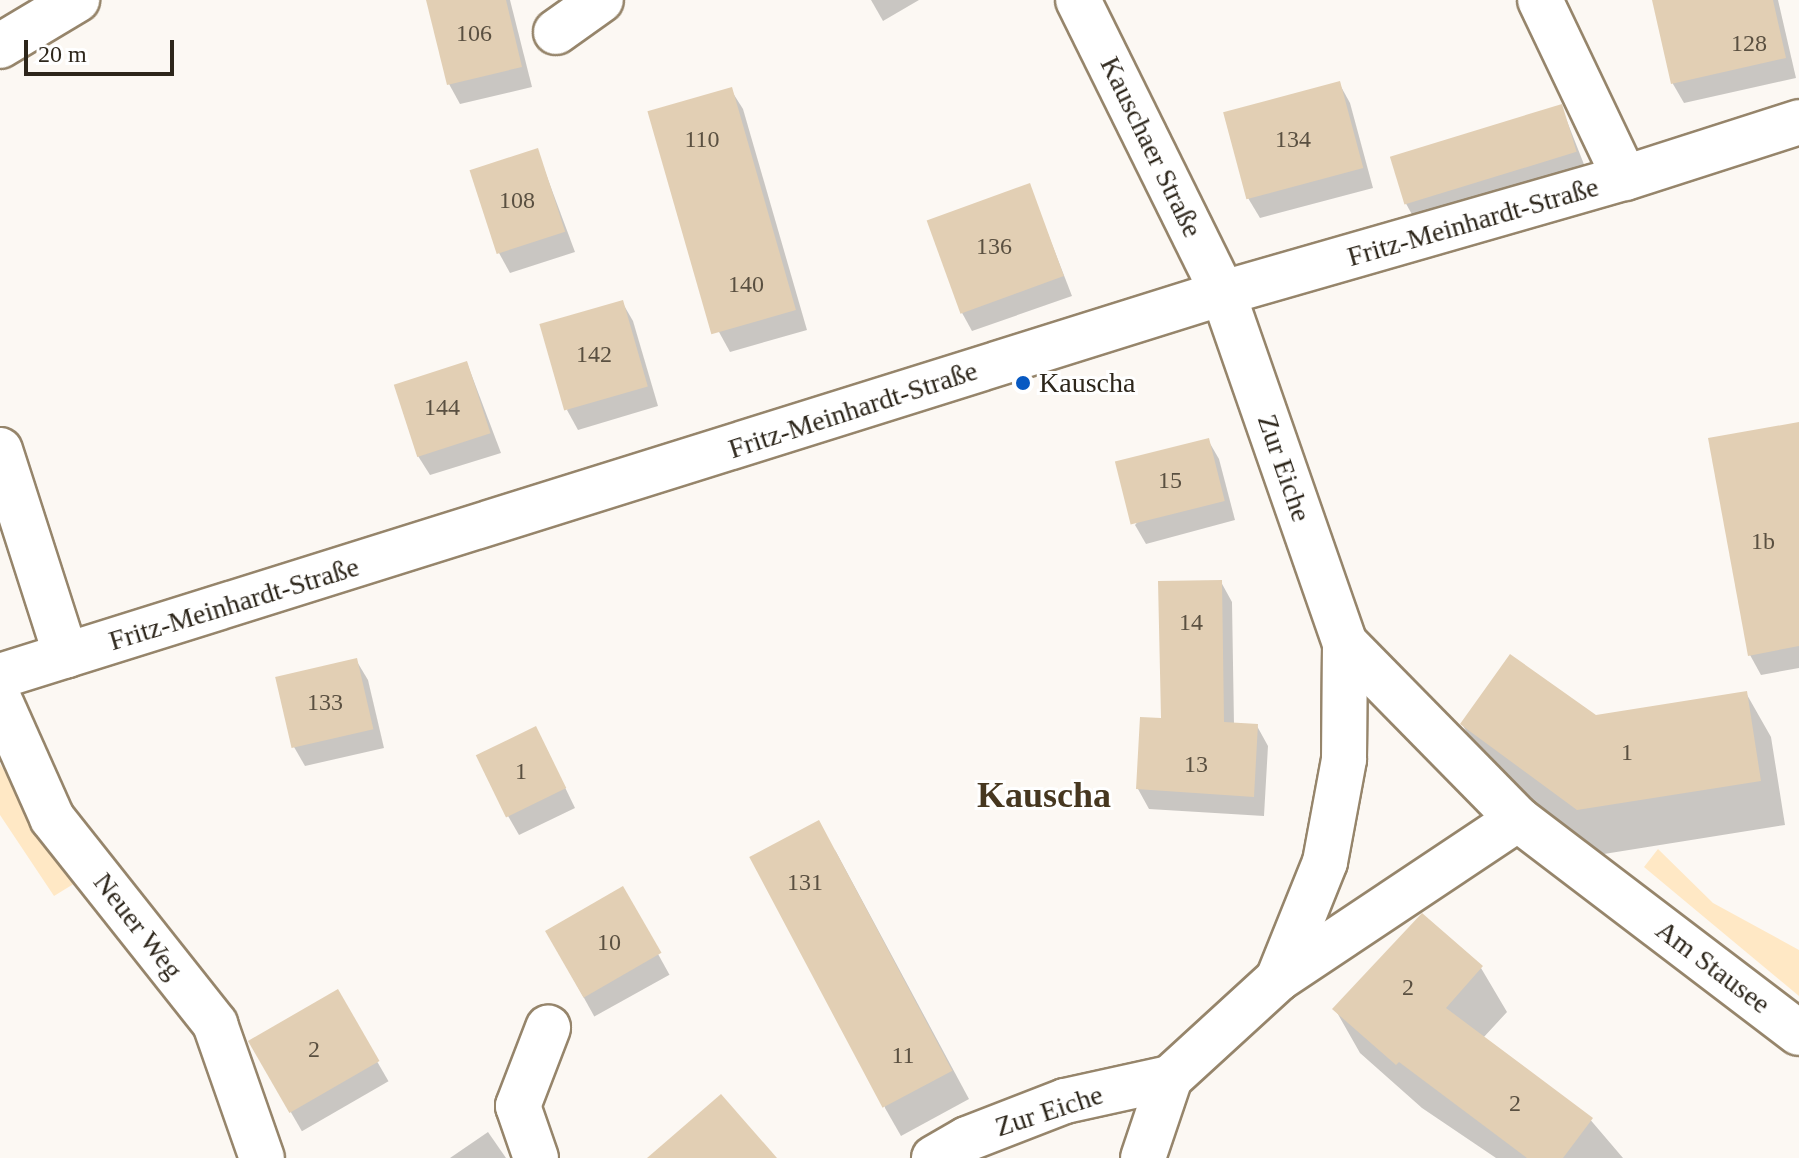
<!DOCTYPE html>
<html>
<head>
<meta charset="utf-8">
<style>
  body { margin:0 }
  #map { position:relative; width:1799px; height:1158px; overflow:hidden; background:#fcf8f3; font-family:Georgia,serif }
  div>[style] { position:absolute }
  .green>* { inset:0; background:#ffe8c5 }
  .shadow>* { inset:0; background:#0003; transform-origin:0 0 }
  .building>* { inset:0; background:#e2cfb4; transform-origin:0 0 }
  .roads { filter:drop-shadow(2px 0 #96856b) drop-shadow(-2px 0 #96856b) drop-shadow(0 2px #96856b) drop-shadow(0 -2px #96856b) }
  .minor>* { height:44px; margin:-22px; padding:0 22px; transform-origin:22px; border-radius:22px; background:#fff }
  .dots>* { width:22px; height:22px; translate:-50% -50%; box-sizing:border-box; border:4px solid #fff; border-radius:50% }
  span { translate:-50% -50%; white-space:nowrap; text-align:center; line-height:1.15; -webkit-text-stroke:6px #fff; paint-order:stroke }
  .number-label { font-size:24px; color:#5a5041 }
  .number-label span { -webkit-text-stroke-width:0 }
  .street-label { font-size:28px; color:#2d261b }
  .poi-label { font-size:28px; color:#2d261b }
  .left { translate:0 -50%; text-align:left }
  .district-label { font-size:36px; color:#463720; font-weight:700 }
  .scale { position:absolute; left:24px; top:40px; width:150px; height:36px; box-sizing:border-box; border:4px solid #2d261b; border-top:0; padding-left:10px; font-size:24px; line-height:28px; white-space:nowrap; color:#2d261b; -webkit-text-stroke:6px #fff; paint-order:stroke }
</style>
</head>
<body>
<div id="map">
  <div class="green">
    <i style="clip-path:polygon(0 764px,46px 838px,80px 880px,54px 896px,0 815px)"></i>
    <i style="clip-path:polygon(1658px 849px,1713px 903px,1799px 950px,1799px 996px,1644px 867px)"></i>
  </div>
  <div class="shadow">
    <i style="clip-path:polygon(428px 0,510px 0,532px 87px,460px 104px,449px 84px)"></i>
    <i style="clip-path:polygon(871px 0,919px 0,883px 21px)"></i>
    <i style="clip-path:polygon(1654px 0,1778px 0,1796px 78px,1684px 103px,1673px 84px)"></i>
    <i style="clip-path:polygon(1339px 83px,1350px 103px,1373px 188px,1260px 218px,1248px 198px)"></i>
    <i style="clip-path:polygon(731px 90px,743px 109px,807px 330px,730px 352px,719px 332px)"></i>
    <i style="clip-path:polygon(1561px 106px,1587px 172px,1415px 220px,1404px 200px)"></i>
    <i style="clip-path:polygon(537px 150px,575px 252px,510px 273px,499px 253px)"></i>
    <i style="clip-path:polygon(1029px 185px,1072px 296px,972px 331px,961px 311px)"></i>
    <i style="clip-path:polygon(622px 302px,633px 321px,658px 406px,578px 430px,567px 410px)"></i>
    <i style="clip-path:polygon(467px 363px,501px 453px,430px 475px,418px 456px)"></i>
    <i style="clip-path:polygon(1799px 424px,1799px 668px,1761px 675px,1750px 655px)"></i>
    <i style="clip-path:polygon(1208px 440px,1219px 459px,1235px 520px,1146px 544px,1135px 525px)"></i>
    <i style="clip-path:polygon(1221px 582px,1232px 602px,1234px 725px,1257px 726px,1268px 746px,1264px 816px,1149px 809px,1138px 789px)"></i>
    <i style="clip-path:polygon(356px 660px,368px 680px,384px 748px,305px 766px,294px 747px)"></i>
    <i style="clip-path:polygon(1746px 693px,1771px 737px,1785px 825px,1604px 854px,1488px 768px,1462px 724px,1596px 717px)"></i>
    <i style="clip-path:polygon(546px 748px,575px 808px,519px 835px,508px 816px)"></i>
    <i style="clip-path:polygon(835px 850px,969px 1099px,901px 1136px,885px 1108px)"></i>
    <i style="left:622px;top:889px;width:98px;height:86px;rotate:61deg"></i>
    <i style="clip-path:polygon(1481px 968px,1507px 1012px,1483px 1038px,1588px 1117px,1623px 1158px,1496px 1158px,1422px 1108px,1360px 1053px,1335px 1009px)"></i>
    <i style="left:337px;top:992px;width:103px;height:100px;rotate:60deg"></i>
    <i style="clip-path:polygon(488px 1132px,506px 1158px,450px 1158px)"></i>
  </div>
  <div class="building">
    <i style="clip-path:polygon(426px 0,506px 0,522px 67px,447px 85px)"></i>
    <i style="clip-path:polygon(1652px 0,1773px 0,1786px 58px,1671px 84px)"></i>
    <i style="left:1340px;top:81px;width:90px;height:121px;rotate:75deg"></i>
    <i style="left:732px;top:87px;width:232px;height:88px;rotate:74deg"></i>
    <i style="left:1562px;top:104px;width:50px;height:180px;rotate:73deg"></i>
    <i style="left:538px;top:148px;width:88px;height:72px;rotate:72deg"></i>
    <i style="left:1030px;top:183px;width:99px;height:110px;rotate:70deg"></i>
    <i style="left:623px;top:300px;width:90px;height:87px;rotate:74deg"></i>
    <i style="left:467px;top:361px;width:76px;height:77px;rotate:72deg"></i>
    <i style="clip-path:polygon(1799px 422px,1799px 646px,1748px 656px,1708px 438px)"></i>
    <i style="left:1209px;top:438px;width:65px;height:97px;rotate:76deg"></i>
    <i style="clip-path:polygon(1222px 580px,1224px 722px,1258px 724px,1254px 797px,1136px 789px,1140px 717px,1161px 718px,1158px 581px)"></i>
    <i style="clip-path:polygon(1510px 654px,1596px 715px,1747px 691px,1761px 781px,1577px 810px,1460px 724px)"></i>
    <i style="left:357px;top:658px;width:73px;height:84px;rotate:77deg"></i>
    <i style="left:536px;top:726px;width:69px;height:67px;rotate:64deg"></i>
    <i style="left:819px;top:820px;width:284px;height:79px;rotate:62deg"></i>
    <i style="left:623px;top:886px;width:77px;height:90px;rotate:60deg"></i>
    <i style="clip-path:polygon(1422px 913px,1483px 966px,1446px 1008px,1593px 1118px,1563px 1158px,1527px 1158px,1399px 1062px,1396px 1065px,1332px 1009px)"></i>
    <i style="left:338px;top:989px;width:83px;height:104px;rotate:60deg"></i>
    <i style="clip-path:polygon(721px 1094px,777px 1158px,647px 1158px)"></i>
  </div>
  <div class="roads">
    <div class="minor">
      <i style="left:1078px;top:0;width:327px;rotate:63.7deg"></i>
      <i style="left:1223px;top:293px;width:371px;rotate:70.8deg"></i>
      <i style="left:1345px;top:643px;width:247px;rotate:45.5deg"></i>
      <i style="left:1518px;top:819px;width:353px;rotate:37.3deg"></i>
      <i style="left:1540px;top:0;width:197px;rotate:64.5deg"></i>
      <i style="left:556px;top:32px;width:55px;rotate:-35.4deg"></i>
      <i style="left:0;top:46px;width:90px;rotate:-30.9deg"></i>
      <i style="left:0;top:450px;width:216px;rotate:72.2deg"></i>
      <i style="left:0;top:676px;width:1282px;rotate:-17.39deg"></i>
      <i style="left:1223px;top:293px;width:418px;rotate:-16deg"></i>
      <i style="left:1625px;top:178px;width:183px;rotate:-17.8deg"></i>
      <i style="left:0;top:701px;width:128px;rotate:66deg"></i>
      <i style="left:52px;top:818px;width:263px;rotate:51.6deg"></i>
      <i style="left:215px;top:1024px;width:142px;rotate:70.7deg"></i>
      <i style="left:1278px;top:979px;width:126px;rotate:-68.1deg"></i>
      <i style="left:1325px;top:862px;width:105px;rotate:-79.5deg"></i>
      <i style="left:1344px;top:759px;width:116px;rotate:-89.5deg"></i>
      <i style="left:536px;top:1158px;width:55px;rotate:-109.1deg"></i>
      <i style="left:518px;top:1106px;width:84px;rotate:-69deg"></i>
      <i style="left:934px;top:1158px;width:38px;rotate:-30deg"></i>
      <i style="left:967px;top:1139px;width:105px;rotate:-21.2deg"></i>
      <i style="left:1065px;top:1101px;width:107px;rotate:-12.4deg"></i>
      <i style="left:1170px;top:1078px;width:147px;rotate:-42.5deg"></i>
      <i style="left:1278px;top:979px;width:288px;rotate:-33.7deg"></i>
      <i style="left:1143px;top:1158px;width:84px;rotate:-71.4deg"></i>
    </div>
  </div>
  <div class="dots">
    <i style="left:1023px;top:383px;background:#0859c2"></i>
  </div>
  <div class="number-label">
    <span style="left:474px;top:34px">106</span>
    <span style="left:1749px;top:44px">128</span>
    <span style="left:702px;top:140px">110</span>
    <span style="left:1293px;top:140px">134</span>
    <span style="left:517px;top:201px">108</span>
    <span style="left:994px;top:247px">136</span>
    <span style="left:746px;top:285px">140</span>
    <span style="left:594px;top:355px">142</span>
    <span style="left:442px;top:408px">144</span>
    <span style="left:1170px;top:481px">15</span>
    <span style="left:1763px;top:542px">1b</span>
    <span style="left:1191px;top:623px">14</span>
    <span style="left:325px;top:703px">133</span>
    <span style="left:1627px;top:753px">1</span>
    <span style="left:1196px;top:765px">13</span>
    <span style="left:521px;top:772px">1</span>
    <span style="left:805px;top:883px">131</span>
    <span style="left:609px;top:943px">10</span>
    <span style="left:1408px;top:988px">2</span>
    <span style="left:314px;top:1050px">2</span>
    <span style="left:903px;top:1056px">11</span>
    <span style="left:1515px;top:1104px">2</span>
  </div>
  <div class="street-label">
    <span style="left:1151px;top:147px;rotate:64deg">Kauschaer Straße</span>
    <span style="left:1473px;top:222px;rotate:-16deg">Fritz-Meinhardt-Straße</span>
    <span style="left:853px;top:410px;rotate:-18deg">Fritz-Meinhardt-Straße</span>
    <span style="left:1284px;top:468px;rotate:71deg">Zur Eiche</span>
    <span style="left:234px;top:604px;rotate:-17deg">Fritz-Meinhardt-Straße</span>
    <span style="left:138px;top:926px;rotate:52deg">Neuer Weg</span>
    <span style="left:1713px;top:967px;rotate:37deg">Am Stausee</span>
    <span style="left:1049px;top:1111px;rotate:-18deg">Zur Eiche</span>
  </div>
  <div class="poi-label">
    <span class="left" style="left:1039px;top:383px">Kauscha</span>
  </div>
  <div class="district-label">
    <span style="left:1044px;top:796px">Kauscha</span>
  </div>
  <div class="scale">20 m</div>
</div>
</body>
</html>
